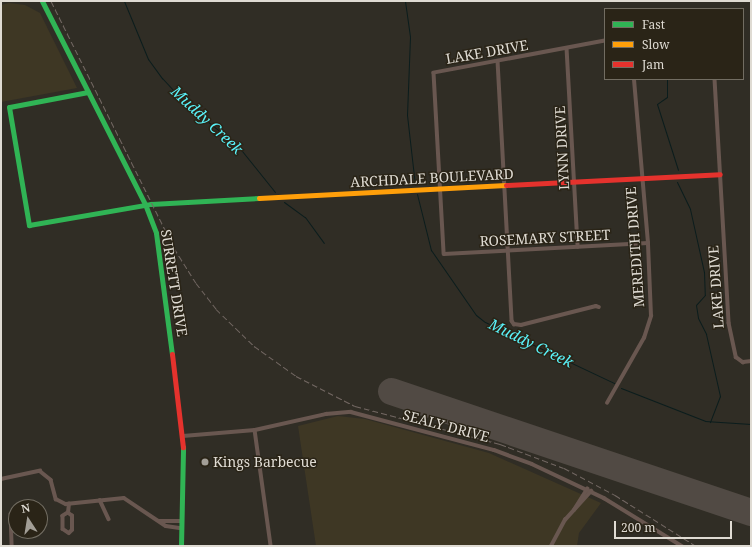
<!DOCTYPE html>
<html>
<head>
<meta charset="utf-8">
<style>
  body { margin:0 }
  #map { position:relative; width:752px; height:547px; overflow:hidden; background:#302d25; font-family:"Noto Serif",serif }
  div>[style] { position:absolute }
  .built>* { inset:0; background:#3e3724 }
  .stream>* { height:1px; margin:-0.5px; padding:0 0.5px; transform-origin:0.5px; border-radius:0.5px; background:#0b1d1d }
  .runway>* { height:27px; margin:-13.5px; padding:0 13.5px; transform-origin:13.5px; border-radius:13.5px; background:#514a44 }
  .street>* { height:3.5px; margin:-1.75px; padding:0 1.75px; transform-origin:1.75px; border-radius:1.75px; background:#695750 }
  .fast>* { height:5px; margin:-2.5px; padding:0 2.5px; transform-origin:2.5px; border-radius:2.5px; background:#30b455 }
  .slow>* { height:5px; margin:-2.5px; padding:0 2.5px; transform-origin:2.5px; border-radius:2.5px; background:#ff9f0a }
  .jam>* { height:5px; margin:-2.5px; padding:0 2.5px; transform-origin:2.5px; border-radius:2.5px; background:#e5322d }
  .rail>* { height:1px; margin-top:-0.5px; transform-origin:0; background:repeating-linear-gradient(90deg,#726762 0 6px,transparent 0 9px) }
  .dots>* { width:11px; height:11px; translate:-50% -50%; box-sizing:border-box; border:2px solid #2a2417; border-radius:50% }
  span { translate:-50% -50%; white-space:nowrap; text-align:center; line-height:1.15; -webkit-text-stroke:3px #2a2417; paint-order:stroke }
  .street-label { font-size:14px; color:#dfdbd3 }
  .poi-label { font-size:14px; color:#dfdbd3 }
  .left { translate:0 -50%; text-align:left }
  .water-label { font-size:15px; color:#5af2f9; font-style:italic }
  .frame { position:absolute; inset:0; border:2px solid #dfdbd3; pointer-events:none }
  .legend { position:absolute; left:604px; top:8px; width:140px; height:72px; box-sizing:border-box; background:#2a2417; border:1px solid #726d62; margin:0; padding:5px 7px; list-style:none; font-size:12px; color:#dfdbd3 }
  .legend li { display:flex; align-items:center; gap:8px; height:20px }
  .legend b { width:20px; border:1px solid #726d62 }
  .north { position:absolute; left:8px; top:499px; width:40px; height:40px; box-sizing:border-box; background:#2a2417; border:1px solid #726d62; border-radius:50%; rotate:348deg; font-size:11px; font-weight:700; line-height:16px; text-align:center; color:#dfdbd3 }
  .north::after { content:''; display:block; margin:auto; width:14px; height:18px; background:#a29e96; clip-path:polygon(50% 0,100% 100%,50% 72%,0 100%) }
  .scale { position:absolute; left:614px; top:521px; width:118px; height:18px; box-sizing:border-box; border:2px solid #dfdbd3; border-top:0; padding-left:5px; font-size:12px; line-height:14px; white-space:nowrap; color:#dfdbd3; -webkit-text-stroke:3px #2a2417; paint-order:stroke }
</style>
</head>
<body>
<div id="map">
  <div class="built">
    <i style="clip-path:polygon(9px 3px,25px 5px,40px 13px,77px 88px,1px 102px,1px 5px)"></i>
    <i style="clip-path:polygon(338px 416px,365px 419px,489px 453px,601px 503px,579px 533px,577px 546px,316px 546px,298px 426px)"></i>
  </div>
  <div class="stream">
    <i style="left:124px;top:1px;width:63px;rotate:67.5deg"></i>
    <i style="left:148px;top:59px;width:24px;rotate:54deg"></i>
    <i style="left:162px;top:78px;width:35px;rotate:47deg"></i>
    <i style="left:186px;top:104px;width:67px;rotate:38.9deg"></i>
    <i style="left:238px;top:146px;width:59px;rotate:51.2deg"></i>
    <i style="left:405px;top:1px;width:36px;rotate:82deg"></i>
    <i style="left:410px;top:37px;width:78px;rotate:92.2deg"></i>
    <i style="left:407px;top:115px;width:70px;rotate:83.5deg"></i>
    <i style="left:667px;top:79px;width:18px;rotate:90deg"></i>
    <i style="left:667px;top:97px;width:12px;rotate:145deg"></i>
    <i style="left:657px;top:104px;width:69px;rotate:72.3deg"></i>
    <i style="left:677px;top:182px;width:30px;rotate:64deg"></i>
    <i style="left:690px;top:209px;width:65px;rotate:77.5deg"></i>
    <i style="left:704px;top:272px;width:23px;rotate:88deg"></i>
    <i style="left:705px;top:295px;width:13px;rotate:132deg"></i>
    <i style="left:696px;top:305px;width:13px;rotate:81deg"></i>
    <i style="left:698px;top:318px;width:18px;rotate:63deg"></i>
    <i style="left:706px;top:334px;width:64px;rotate:77.3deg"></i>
    <i style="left:720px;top:396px;width:28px;rotate:111deg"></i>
    <i style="left:417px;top:194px;width:58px;rotate:76deg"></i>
    <i style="left:431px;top:250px;width:79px;rotate:55.3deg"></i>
    <i style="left:476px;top:315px;width:11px;rotate:38deg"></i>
    <i style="left:485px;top:322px;width:143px;rotate:25.3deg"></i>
    <i style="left:284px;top:202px;width:26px;rotate:36deg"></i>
    <i style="left:305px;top:217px;width:32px;rotate:54deg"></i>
    <i style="left:621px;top:388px;width:90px;rotate:21.4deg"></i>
    <i style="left:705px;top:421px;width:46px;rotate:3.7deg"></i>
  </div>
  <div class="runway">
    <i style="left:391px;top:391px;width:380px;rotate:18.6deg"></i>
  </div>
  <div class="street">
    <i style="left:605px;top:41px;width:174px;rotate:169.4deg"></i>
    <i style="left:434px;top:73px;width:181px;rotate:86.8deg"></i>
    <i style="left:444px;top:254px;width:204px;rotate:-3.1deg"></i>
    <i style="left:567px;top:48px;width:199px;rotate:86.8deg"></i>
    <i style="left:498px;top:61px;width:260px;rotate:86.9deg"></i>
    <i style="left:512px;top:321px;width:4px;rotate:56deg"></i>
    <i style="left:514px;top:324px;width:7px;rotate:8deg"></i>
    <i style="left:521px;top:325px;width:77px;rotate:-14.2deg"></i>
    <i style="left:596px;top:306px;width:3px;rotate:18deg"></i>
    <i style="left:715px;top:79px;width:244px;rotate:86.7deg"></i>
    <i style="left:729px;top:323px;width:35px;rotate:78deg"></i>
    <i style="left:736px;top:357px;width:9px;rotate:36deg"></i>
    <i style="left:743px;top:362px;width:8px;rotate:-7deg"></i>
    <i style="left:607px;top:403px;width:75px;rotate:-60.4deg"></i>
    <i style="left:644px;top:338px;width:23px;rotate:-72deg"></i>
    <i style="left:651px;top:316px;width:73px;rotate:-92.4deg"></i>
    <i style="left:648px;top:243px;width:165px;rotate:-94.9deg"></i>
    <i style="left:255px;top:430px;width:117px;rotate:82.1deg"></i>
    <i style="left:183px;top:436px;width:72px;rotate:-4.8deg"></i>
    <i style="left:255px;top:430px;width:73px;rotate:-12.7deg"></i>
    <i style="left:326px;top:414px;width:25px;rotate:-5deg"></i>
    <i style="left:351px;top:412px;width:148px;rotate:14.9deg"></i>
    <i style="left:494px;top:450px;width:40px;rotate:20.2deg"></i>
    <i style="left:532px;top:464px;width:80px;rotate:25.3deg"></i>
    <i style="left:604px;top:498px;width:92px;rotate:31.6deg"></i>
    <i style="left:1px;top:479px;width:40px;rotate:-12deg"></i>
    <i style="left:40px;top:471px;width:14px;rotate:39deg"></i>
    <i style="left:51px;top:480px;width:20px;rotate:75deg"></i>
    <i style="left:56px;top:499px;width:11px;rotate:27deg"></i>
    <i style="left:66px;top:504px;width:58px;rotate:-5.9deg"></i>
    <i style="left:124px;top:498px;width:50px;rotate:33.7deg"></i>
    <i style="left:166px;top:526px;width:15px;rotate:8deg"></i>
    <i style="left:100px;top:500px;width:21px;rotate:65deg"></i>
    <i style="left:574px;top:510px;width:25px;rotate:-58deg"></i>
    <i style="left:68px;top:513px;width:6px;rotate:149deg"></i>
    <i style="left:63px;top:516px;width:13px;rotate:90deg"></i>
    <i style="left:63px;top:529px;width:7px;rotate:34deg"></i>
    <i style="left:69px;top:533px;width:4px;rotate:-45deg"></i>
    <i style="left:72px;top:530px;width:14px;rotate:-90deg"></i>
    <i style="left:72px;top:516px;width:5px;rotate:-143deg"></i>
    <i style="left:68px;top:513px;width:9px;rotate:-84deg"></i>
    <i style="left:11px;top:514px;width:32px;rotate:88deg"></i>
    <i style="left:159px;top:521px;width:22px"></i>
    <i style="left:551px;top:546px;width:30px;rotate:-62deg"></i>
    <i style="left:565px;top:520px;width:39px;rotate:-48deg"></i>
  </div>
  <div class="fast">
    <i style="left:42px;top:1px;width:228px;rotate:63.1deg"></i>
    <i style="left:145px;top:204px;width:31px;rotate:69deg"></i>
    <i style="left:156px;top:233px;width:122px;rotate:82.5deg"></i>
    <i style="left:88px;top:92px;width:80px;rotate:169.2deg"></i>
    <i style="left:9px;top:107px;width:120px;rotate:80.4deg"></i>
    <i style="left:29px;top:225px;width:124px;rotate:-9.8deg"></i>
    <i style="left:151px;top:204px;width:108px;rotate:-3.2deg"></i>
    <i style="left:181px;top:546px;width:99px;rotate:-88.8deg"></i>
  </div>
  <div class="slow">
    <i style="left:259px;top:198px;width:247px;rotate:-3deg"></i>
  </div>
  <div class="jam">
    <i style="left:506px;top:185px;width:214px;rotate:-2.9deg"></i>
    <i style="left:172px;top:354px;width:94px;rotate:83.3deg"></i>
  </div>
  <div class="rail">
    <i style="left:51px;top:1px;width:276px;rotate:63.5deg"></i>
    <i style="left:174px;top:248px;width:41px;rotate:57.8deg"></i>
    <i style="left:196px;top:283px;width:33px;rotate:52deg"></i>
    <i style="left:216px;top:309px;width:53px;rotate:44.2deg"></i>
    <i style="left:254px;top:346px;width:52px;rotate:35.5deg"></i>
    <i style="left:296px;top:376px;width:66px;rotate:27deg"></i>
    <i style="left:355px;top:406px;width:150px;rotate:14.7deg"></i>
    <i style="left:500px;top:444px;width:68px;rotate:20.6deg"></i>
    <i style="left:564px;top:468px;width:58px;rotate:27.9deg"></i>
    <i style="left:615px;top:495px;width:96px;rotate:32.2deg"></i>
  </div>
  <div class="dots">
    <i style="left:205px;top:462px;background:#a29e96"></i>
  </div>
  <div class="street-label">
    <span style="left:487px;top:52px;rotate:-10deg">LAKE DRIVE</span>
    <span style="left:562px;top:148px;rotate:-93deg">LYNN DRIVE</span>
    <span style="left:432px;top:178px;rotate:-3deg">ARCHDALE BOULEVARD</span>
    <span style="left:545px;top:238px;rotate:-3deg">ROSEMARY STREET</span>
    <span style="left:635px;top:247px;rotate:-94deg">MEREDITH DRIVE</span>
    <span style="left:174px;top:283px;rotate:81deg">SURRETT DRIVE</span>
    <span style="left:716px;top:287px;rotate:-94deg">LAKE DRIVE</span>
    <span style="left:446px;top:426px;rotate:15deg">SEALY DRIVE</span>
  </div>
  <div class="poi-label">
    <span class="left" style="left:213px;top:462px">Kings Barbecue</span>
  </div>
  <div class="water-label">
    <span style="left:207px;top:120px;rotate:43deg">Muddy Creek</span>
    <span style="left:531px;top:343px;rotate:26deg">Muddy Creek</span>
  </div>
  <div class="frame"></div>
  <ul class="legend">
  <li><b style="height:5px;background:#30b455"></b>Fast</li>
  <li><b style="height:5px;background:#ff9f0a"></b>Slow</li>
  <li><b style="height:5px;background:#e5322d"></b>Jam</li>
  </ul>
  <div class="north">N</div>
  <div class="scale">200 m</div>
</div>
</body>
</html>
